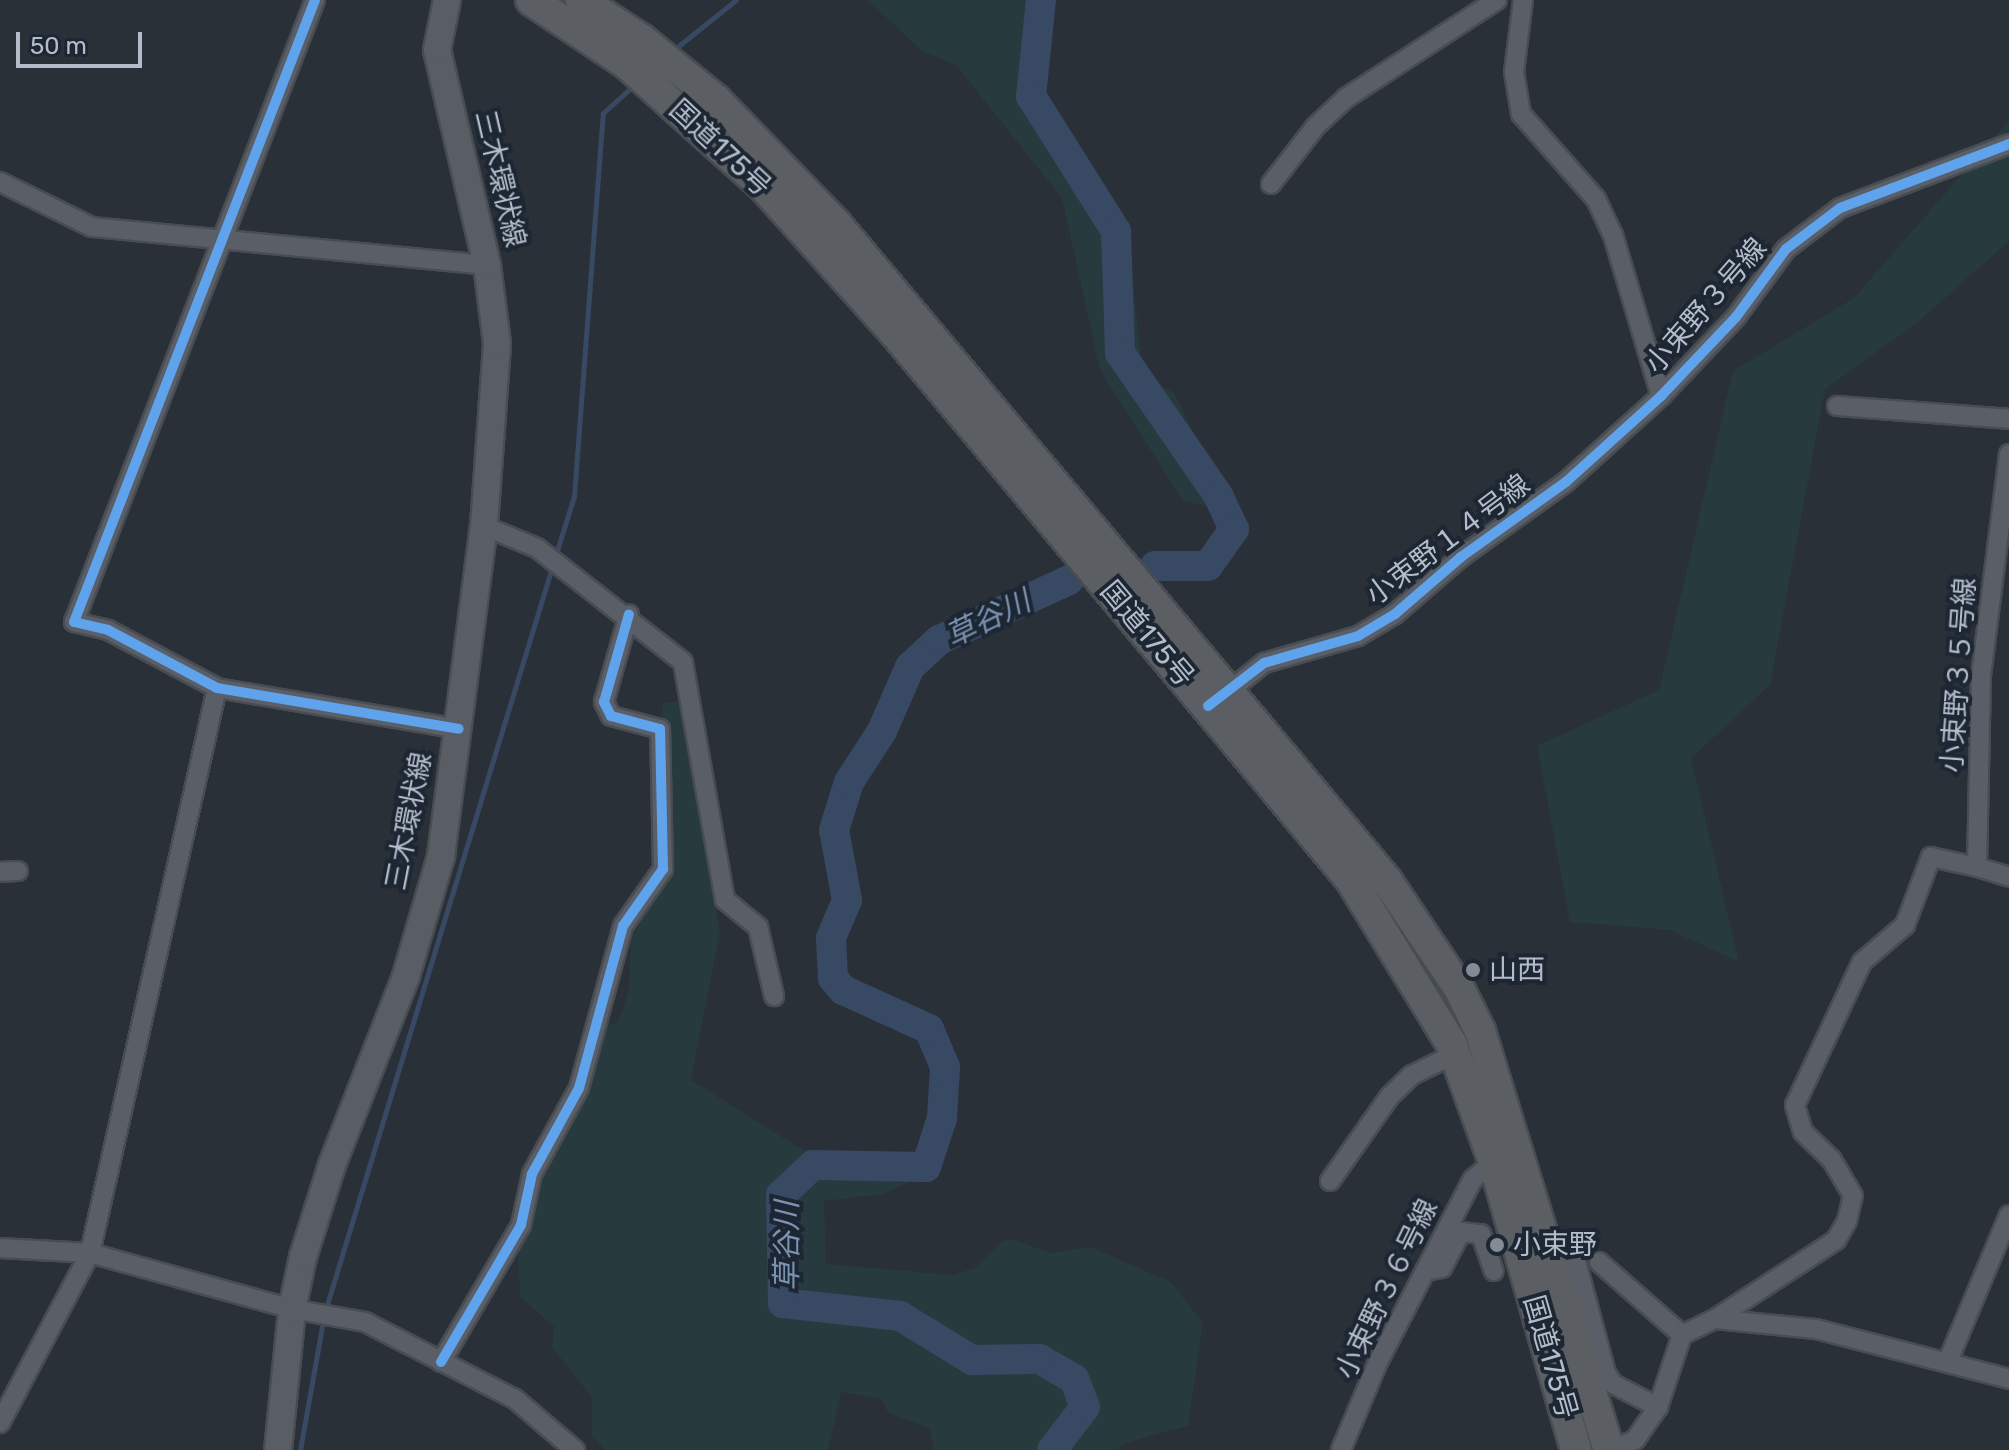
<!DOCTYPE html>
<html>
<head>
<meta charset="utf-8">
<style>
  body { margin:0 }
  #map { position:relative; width:2009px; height:1450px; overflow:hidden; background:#2a3038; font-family:Rubik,"Noto Sans JP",sans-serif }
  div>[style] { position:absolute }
  .green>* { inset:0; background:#273a3e }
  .stream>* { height:5px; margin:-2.5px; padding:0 2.5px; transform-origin:2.5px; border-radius:2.5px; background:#384963 }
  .river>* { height:30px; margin:-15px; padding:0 15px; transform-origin:15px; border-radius:15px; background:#384963 }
  .roads { filter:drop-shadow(2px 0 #484c53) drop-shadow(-2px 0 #484c53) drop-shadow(0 2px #484c53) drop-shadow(0 -2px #484c53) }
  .minor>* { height:18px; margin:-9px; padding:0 9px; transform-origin:9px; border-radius:9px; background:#5a5e66 }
  .secondary>* { height:26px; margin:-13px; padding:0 13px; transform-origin:13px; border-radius:13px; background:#595d64 }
  .trunk>* { height:30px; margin:-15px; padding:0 15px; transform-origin:15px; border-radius:15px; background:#5b5f64 }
  .cycleway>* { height:10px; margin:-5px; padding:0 5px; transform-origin:5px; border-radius:5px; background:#60a3ed }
  .dots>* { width:22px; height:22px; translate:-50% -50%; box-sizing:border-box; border:4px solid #1d2633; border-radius:50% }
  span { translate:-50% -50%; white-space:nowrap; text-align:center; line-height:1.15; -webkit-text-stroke:8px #1d2633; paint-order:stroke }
  .street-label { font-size:28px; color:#b4bcc9 }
  .poi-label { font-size:28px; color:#b4bcc9 }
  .left { translate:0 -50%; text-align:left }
  .water-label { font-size:30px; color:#7c92b1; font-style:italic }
  .scale { position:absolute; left:16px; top:32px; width:126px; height:36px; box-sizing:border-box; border:4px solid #b4bcc9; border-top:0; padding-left:10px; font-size:24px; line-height:28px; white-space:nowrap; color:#b4bcc9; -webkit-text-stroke:6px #1d2633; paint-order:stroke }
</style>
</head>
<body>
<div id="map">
  <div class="green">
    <i style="clip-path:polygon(868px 0,1045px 0,1032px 109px,1051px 154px,1105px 187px,1128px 237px,1143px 375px,1174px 393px,1223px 491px,1213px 507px,1183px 501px,1100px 370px,1062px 198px,956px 65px,922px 51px)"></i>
    <i style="clip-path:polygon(2009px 120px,2009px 241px,1918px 322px,1825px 389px,1770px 685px,1691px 758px,1739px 962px,1670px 930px,1570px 922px,1537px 746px,1659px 690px,1733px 371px,1854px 298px)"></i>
    <i style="clip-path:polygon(681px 700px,720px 932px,691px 1080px,803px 1150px,940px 1154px,935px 1170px,883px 1194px,824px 1201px,826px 1264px,952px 1275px,976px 1268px,1003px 1241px,1015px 1240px,1050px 1253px,1090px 1247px,1171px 1282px,1203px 1323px,1188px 1426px,1124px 1443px,1118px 1450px,934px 1450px,930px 1429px,888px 1412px,881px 1399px,841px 1392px,828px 1450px,605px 1450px,592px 1435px,592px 1397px,552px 1347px,554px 1327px,520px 1296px,518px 1251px,538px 1173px,608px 1022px,615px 1025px,621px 1015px,629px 990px,631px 938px,666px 882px,662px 704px)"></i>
  </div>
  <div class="stream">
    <i style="left:671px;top:52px;width:83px;rotate:-38.7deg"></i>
    <i style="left:555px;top:557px;width:64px;rotate:-72.7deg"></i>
    <i style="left:574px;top:496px;width:384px;rotate:-85.7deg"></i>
    <i style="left:603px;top:113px;width:42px;rotate:-42.1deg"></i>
    <i style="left:325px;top:1311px;width:778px;rotate:-73.03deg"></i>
    <i style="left:300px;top:1450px;width:131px;rotate:-79.9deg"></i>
  </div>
  <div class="river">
    <i style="left:1041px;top:0;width:97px;rotate:95.9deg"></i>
    <i style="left:1031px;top:96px;width:160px;rotate:57.8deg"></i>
    <i style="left:1116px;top:231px;width:122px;rotate:88.1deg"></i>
    <i style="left:1120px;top:353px;width:173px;rotate:55.4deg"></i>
    <i style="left:1218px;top:495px;width:38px;rotate:65deg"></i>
    <i style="left:1234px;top:529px;width:45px;rotate:125.1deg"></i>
    <i style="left:1208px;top:566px;width:53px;rotate:180deg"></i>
    <i style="left:1052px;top:1450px;width:54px;rotate:-52.5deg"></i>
    <i style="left:1085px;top:1407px;width:30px;rotate:-111deg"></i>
    <i style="left:1074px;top:1379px;width:39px;rotate:-150deg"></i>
    <i style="left:1040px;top:1359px;width:68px;rotate:179.2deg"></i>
    <i style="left:972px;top:1360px;width:84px;rotate:-148.6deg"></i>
    <i style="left:900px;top:1316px;width:118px;rotate:-173.7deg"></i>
    <i style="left:783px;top:1303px;width:108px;rotate:-91.1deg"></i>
    <i style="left:781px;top:1195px;width:44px;rotate:-43.2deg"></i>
    <i style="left:813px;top:1165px;width:113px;rotate:1deg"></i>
    <i style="left:926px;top:1167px;width:52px;rotate:-71.9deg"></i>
    <i style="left:942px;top:1118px;width:51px;rotate:-86.6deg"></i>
    <i style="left:945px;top:1067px;width:41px;rotate:-112.8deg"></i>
    <i style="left:929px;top:1029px;width:94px;rotate:-155.6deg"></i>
    <i style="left:843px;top:990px;width:16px;rotate:-130deg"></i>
    <i style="left:833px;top:978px;width:40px;rotate:-92.9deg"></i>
    <i style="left:831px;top:938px;width:41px;rotate:-67.2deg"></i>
    <i style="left:847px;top:900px;width:71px;rotate:-100.5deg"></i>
    <i style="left:834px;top:830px;width:50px;rotate:-72.6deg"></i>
    <i style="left:849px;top:782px;width:61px;rotate:-57.1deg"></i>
    <i style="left:882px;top:731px;width:70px;rotate:-66.4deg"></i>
    <i style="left:910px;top:667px;width:40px;rotate:-43deg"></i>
    <i style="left:939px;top:640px;width:143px;rotate:-24.8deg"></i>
  </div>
  <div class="roads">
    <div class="minor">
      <i style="left:315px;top:0;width:667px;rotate:111.18deg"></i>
      <i style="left:74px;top:622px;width:35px;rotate:13deg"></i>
      <i style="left:108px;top:630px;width:123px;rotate:28deg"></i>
      <i style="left:217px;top:688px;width:245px;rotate:9.6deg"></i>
      <i style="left:1523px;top:0;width:73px;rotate:97.1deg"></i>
      <i style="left:1514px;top:72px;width:43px;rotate:80.5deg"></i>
      <i style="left:1521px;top:114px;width:113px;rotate:48.6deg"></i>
      <i style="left:1596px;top:199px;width:40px;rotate:65deg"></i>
      <i style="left:1613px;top:235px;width:168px;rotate:73.4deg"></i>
      <i style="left:0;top:182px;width:102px;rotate:26.1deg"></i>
      <i style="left:92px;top:227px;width:397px;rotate:5.5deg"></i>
      <i style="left:1271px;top:184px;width:73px;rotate:-52.2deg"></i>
      <i style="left:1316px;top:126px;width:41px;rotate:-43deg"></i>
      <i style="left:1346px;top:98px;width:180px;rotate:-33deg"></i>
      <i style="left:1837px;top:406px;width:172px;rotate:4.3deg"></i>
      <i style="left:2009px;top:454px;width:224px;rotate:97.2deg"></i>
      <i style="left:1981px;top:676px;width:191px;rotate:91.2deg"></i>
      <i style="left:1977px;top:867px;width:34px;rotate:17deg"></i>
      <i style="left:484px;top:526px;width:57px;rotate:22.5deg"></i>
      <i style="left:537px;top:548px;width:185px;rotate:38deg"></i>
      <i style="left:683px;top:662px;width:242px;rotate:80deg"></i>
      <i style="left:725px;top:900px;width:43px;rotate:39.3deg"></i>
      <i style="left:758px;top:927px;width:71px;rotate:76.9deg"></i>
      <i style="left:1223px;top:696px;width:53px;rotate:-38.8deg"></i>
      <i style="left:1264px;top:663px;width:98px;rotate:-16deg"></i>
      <i style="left:1358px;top:636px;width:43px;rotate:-30.7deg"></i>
      <i style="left:1395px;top:614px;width:87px;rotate:-40.8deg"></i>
      <i style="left:1461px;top:557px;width:130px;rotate:-35.6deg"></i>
      <i style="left:1567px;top:481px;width:127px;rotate:-42.1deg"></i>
      <i style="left:1661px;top:396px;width:109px;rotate:-46.5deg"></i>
      <i style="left:1736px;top:317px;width:84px;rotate:-53.7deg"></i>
      <i style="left:1786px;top:249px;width:68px;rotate:-37.2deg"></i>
      <i style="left:1840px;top:208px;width:181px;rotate:-20.7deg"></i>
      <i style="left:0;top:872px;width:18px;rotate:-3deg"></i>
      <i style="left:1330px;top:1181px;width:104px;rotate:-54.8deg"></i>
      <i style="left:1390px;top:1096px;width:30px;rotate:-44deg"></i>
      <i style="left:1412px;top:1075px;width:48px;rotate:-26deg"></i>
      <i style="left:0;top:1248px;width:90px;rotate:3.2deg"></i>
      <i style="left:90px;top:1253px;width:210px;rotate:15.5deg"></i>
      <i style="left:292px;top:1309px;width:74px;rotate:10.1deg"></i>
      <i style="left:365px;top:1322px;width:169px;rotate:27.2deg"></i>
      <i style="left:515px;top:1399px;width:79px;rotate:40.4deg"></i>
      <i style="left:1573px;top:1250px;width:127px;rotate:75deg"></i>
      <i style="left:1606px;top:1373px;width:13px;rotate:58deg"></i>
      <i style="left:1613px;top:1384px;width:51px;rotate:27.1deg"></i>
      <i style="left:1658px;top:1407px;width:40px;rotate:124.9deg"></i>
      <i style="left:1635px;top:1440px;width:27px;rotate:158deg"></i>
      <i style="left:1599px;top:1262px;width:111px;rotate:41.3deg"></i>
      <i style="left:1682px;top:1335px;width:37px;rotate:-26deg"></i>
      <i style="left:1715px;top:1319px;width:101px;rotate:5.7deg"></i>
      <i style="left:1816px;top:1329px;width:199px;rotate:14.5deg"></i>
      <i style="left:1425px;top:1271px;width:17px;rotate:-10deg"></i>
      <i style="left:1442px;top:1268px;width:41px;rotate:-62.2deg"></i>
      <i style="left:1461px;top:1232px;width:20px;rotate:6deg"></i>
      <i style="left:1481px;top:1234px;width:39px;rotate:71deg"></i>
      <i style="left:1715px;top:1319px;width:145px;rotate:-33.1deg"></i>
      <i style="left:1836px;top:1240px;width:22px;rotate:-60deg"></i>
      <i style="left:1847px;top:1221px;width:26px;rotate:-77deg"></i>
      <i style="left:1853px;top:1196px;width:42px;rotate:-120.3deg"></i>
      <i style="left:1832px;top:1160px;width:40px;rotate:-136deg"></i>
      <i style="left:1803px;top:1132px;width:28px;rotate:-107deg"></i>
      <i style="left:1795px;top:1105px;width:158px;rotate:-64.9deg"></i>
      <i style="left:1862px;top:962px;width:57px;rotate:-40.7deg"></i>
      <i style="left:1905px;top:925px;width:73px;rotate:-69.1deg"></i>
      <i style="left:1931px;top:857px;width:47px;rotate:12.3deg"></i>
      <i style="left:1948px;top:1361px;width:158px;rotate:-67.3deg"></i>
      <i style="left:441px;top:1362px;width:159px;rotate:-59.7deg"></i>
      <i style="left:521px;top:1225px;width:52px;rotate:-77.8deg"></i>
      <i style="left:532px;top:1174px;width:98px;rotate:-61.3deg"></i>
      <i style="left:579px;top:1088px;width:168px;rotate:-74.8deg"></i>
      <i style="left:623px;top:926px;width:70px;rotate:-54.9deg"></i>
      <i style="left:663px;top:869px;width:140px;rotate:-91.2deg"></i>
      <i style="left:660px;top:729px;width:51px;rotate:-165.1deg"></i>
      <i style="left:611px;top:716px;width:16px;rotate:-117deg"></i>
      <i style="left:604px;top:702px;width:91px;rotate:-74.1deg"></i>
      <i style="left:1658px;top:1407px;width:76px;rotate:-71.6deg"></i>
      <i style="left:0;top:1423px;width:192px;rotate:-62.1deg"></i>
      <i style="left:90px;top:1253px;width:579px;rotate:-77.33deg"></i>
      <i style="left:1341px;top:1450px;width:95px;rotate:-67.2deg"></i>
      <i style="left:1378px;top:1362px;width:206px;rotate:-62.6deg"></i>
      <i style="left:1473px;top:1179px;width:27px;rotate:-39deg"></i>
    </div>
    <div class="secondary">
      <i style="left:278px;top:1450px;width:142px;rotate:-84.3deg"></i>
      <i style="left:292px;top:1309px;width:53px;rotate:-78.1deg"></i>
      <i style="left:303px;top:1257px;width:96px;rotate:-72.5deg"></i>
      <i style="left:332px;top:1165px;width:203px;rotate:-68.6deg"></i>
      <i style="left:406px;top:976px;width:125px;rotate:-73.7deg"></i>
      <i style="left:441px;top:856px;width:333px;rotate:-82.6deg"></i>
      <i style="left:484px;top:526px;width:183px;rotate:-85.9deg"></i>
      <i style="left:497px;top:343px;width:79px;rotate:-97.3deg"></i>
      <i style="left:487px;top:265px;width:221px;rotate:-103.1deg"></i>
      <i style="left:437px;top:50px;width:51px;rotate:-78.7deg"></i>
    </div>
    <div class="trunk">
      <i style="left:531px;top:0;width:114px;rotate:33.6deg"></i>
      <i style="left:626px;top:63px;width:183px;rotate:41.9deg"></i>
      <i style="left:762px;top:185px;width:199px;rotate:48.1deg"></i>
      <i style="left:895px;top:333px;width:712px;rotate:50.18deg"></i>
      <i style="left:1351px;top:880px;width:191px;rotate:58.5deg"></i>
      <i style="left:1451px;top:1043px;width:127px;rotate:70.1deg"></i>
      <i style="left:1494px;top:1162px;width:299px;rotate:74.1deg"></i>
      <i style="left:581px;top:0;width:72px;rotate:33deg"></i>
      <i style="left:641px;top:39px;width:97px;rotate:39.1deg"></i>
      <i style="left:716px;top:100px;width:174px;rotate:45.9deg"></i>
      <i style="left:837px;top:225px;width:856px;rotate:50.02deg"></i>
      <i style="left:1387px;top:881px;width:129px;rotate:56.1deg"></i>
      <i style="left:1459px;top:988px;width:48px;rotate:64deg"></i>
      <i style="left:1480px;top:1031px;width:438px;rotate:72.9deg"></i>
    </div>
  </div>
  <div class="cycleway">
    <i style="left:315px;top:0;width:667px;rotate:111.18deg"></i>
    <i style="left:74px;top:622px;width:35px;rotate:13deg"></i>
    <i style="left:108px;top:630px;width:123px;rotate:28deg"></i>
    <i style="left:217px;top:688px;width:245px;rotate:9.6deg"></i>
    <i style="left:1208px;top:706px;width:71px;rotate:-37.5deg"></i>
    <i style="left:1264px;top:663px;width:98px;rotate:-16deg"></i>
    <i style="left:1358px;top:636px;width:43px;rotate:-30.7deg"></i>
    <i style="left:1395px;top:614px;width:87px;rotate:-40.8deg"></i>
    <i style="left:1461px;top:557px;width:130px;rotate:-35.6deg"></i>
    <i style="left:1567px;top:481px;width:127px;rotate:-42.1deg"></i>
    <i style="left:1661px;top:396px;width:109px;rotate:-46.5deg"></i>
    <i style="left:1736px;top:317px;width:84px;rotate:-53.7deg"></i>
    <i style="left:1786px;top:249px;width:68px;rotate:-37.2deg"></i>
    <i style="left:1840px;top:208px;width:181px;rotate:-20.7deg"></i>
    <i style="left:441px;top:1362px;width:159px;rotate:-59.7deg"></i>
    <i style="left:521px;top:1225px;width:52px;rotate:-77.8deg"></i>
    <i style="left:532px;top:1174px;width:98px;rotate:-61.3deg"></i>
    <i style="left:579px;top:1088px;width:168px;rotate:-74.8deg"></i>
    <i style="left:623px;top:926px;width:70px;rotate:-54.9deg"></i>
    <i style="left:663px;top:869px;width:140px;rotate:-91.2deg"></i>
    <i style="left:660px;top:729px;width:51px;rotate:-165.1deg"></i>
    <i style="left:611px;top:716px;width:16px;rotate:-117deg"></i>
    <i style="left:604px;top:702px;width:91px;rotate:-74.1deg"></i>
  </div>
  <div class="dots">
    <i style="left:1473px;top:970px;background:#848b96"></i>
    <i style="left:1497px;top:1245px;background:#848b96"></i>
  </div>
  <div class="street-label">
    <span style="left:720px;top:148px;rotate:43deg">国道175号</span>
    <span style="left:500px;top:179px;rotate:77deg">三木環状線</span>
    <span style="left:1706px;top:306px;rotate:-49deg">小束野３号線</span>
    <span style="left:1448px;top:540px;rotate:-37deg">小束野１４号線</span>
    <span style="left:1147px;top:634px;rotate:50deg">国道175号</span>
    <span style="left:1959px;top:675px;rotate:-86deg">小束野３５号線</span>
    <span style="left:409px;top:821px;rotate:-79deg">三木環状線</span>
    <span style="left:1387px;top:1289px;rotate:-64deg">小束野３６号線</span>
    <span style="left:1550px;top:1357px;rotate:74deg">国道175号</span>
  </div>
  <div class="poi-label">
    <span class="left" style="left:1489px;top:970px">山西</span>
    <span class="left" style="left:1513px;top:1245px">小束野</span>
  </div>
  <div class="water-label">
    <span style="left:988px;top:619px;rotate:-26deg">草谷川</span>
    <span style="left:787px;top:1246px;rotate:-90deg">草谷川</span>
  </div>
  <div class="scale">50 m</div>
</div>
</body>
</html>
